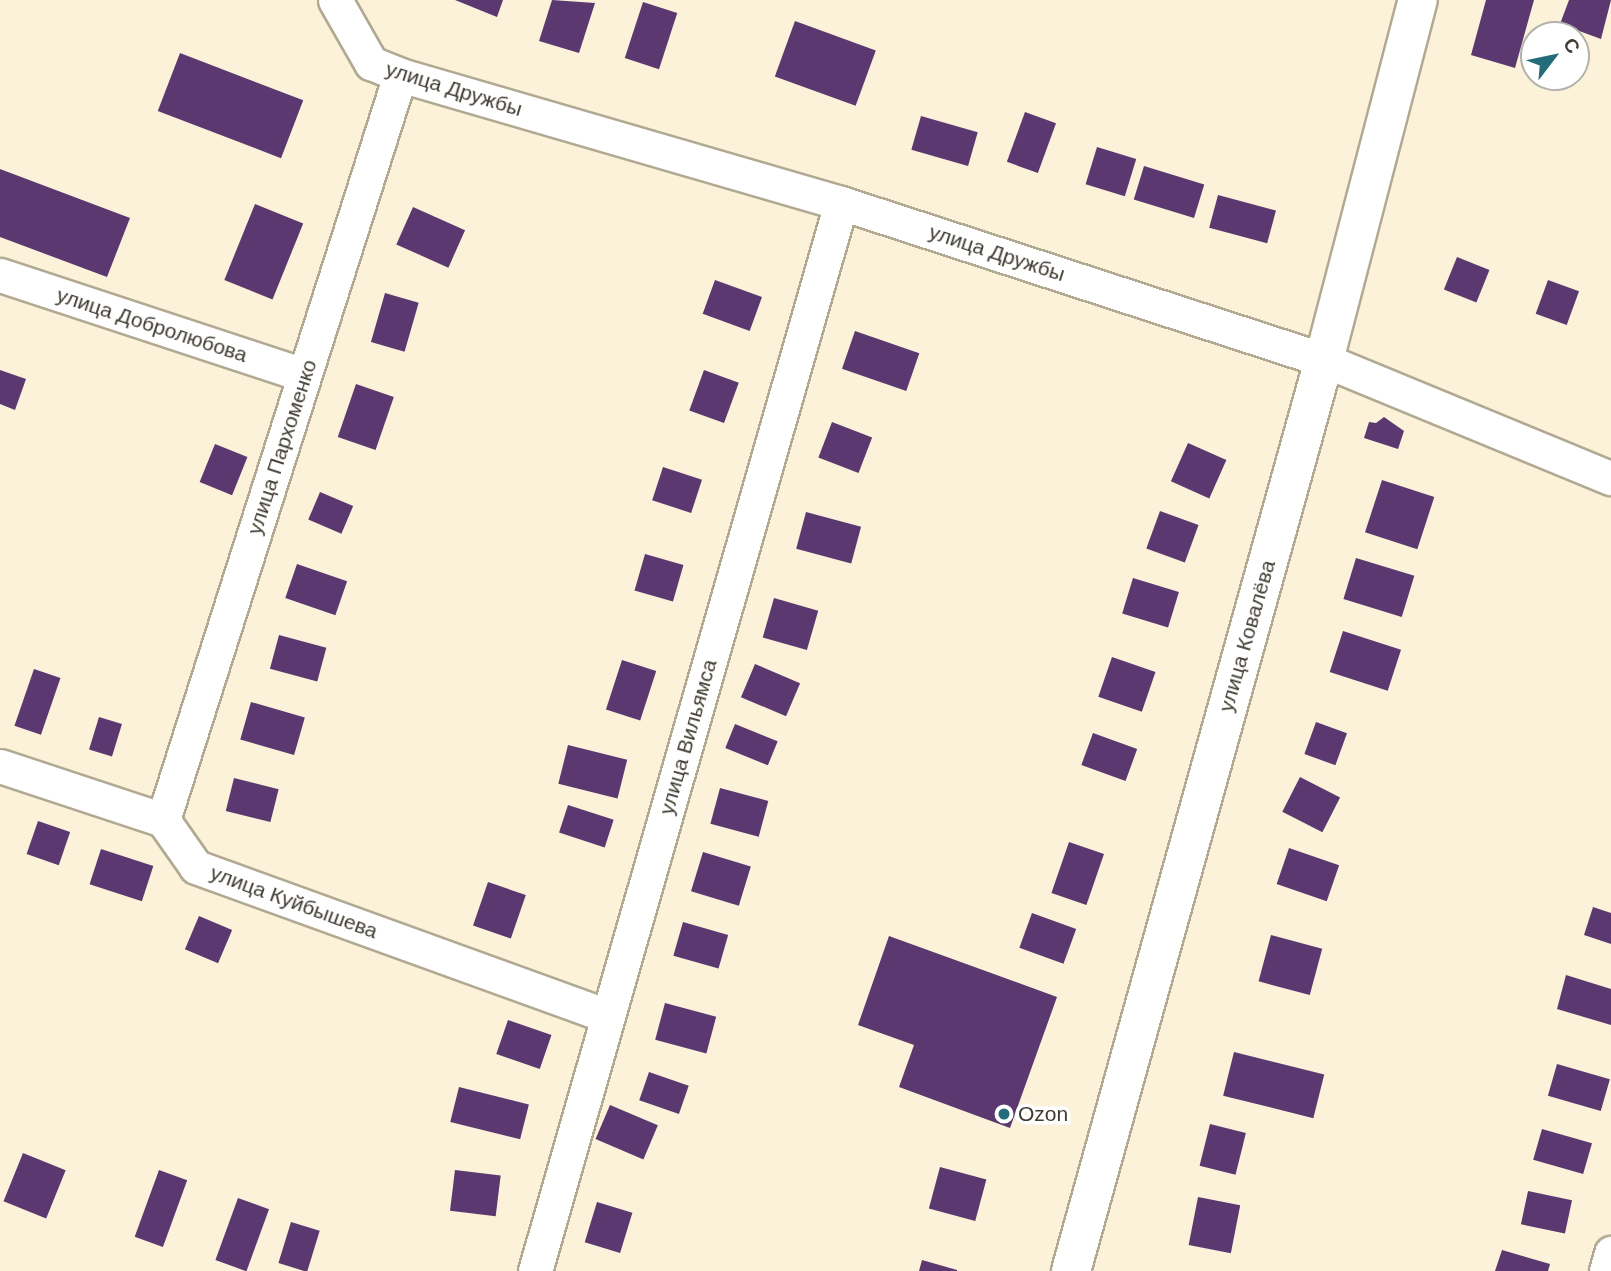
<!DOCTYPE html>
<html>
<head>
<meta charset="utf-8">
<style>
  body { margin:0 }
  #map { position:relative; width:1611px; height:1271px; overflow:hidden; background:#fbf2d9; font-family:Helvetica,sans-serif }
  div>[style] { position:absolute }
  .building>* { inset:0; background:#5b3970; transform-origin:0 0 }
  .roads { filter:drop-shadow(2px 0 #b1a992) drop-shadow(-2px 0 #b1a992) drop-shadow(0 2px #b1a992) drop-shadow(0 -2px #b1a992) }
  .street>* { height:33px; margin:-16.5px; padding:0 16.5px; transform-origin:16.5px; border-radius:16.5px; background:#fff }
  .secondary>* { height:38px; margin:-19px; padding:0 19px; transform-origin:19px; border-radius:19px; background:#fff }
  .dots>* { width:19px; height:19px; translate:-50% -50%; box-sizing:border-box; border:4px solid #fff; border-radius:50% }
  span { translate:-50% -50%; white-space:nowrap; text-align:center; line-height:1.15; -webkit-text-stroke:7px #fff; paint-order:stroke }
  .street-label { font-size:21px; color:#403c32 }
  .poi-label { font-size:21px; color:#403c32 }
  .left { translate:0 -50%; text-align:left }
  .north { position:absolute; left:1520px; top:21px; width:70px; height:70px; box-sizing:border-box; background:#fff; border:2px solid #b3b1ad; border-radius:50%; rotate:58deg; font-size:19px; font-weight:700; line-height:28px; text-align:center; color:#403c32 }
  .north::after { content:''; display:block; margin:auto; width:24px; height:32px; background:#246c79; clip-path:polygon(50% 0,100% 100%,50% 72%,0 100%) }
</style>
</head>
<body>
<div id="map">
  <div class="building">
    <i style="clip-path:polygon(455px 0,503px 0,497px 17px)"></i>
    <i style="clip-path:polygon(552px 0,595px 3px,579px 53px,539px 41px)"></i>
    <i style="clip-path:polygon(1486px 0,1534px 0,1515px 68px,1471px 55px)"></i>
    <i style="clip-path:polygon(1569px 0,1611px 0,1601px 39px,1560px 24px)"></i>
    <i style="left:643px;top:2px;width:36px;height:59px;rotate:18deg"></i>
    <i style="left:795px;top:21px;width:86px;height:59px;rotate:20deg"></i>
    <i style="left:180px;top:53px;width:132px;height:62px;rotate:21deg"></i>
    <i style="left:1025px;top:112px;width:33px;height:53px;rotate:20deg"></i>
    <i style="left:921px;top:116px;width:59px;height:35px;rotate:16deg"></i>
    <i style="left:1097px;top:147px;width:41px;height:39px;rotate:17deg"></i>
    <i style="left:1144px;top:166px;width:63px;height:35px;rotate:17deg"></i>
    <i style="clip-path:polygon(0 169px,130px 218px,107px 277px,0 237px)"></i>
    <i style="left:1218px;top:195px;width:60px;height:34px;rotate:15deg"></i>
    <i style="left:255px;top:204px;width:52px;height:82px;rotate:22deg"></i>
    <i style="left:413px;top:207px;width:57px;height:41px;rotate:24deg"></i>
    <i style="left:1457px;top:257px;width:35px;height:35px;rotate:22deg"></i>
    <i style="left:715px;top:280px;width:50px;height:36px;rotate:20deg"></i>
    <i style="left:1548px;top:280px;width:33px;height:36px;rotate:20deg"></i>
    <i style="left:385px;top:293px;width:35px;height:51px;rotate:16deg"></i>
    <i style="left:855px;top:331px;width:68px;height:40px;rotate:19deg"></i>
    <i style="clip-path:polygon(0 370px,26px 379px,15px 410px,0 404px)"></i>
    <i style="left:704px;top:370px;width:37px;height:43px;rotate:20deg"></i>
    <i style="left:356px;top:384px;width:40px;height:56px;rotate:19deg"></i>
    <i style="clip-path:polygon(1384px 417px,1404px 431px,1398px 449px,1364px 438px,1369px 422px,1376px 423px)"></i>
    <i style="left:832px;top:422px;width:43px;height:38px;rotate:21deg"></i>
    <i style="left:1188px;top:443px;width:42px;height:42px;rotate:24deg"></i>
    <i style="left:215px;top:444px;width:35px;height:41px;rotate:22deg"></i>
    <i style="left:663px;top:467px;width:41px;height:35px;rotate:18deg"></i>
    <i style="left:1382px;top:480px;width:55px;height:55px;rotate:18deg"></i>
    <i style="left:320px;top:492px;width:36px;height:30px;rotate:23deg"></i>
    <i style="left:1160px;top:511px;width:41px;height:40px;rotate:20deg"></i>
    <i style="left:806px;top:512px;width:57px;height:38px;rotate:15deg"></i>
    <i style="left:645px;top:554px;width:40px;height:38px;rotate:16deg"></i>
    <i style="left:1356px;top:558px;width:61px;height:43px;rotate:17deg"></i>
    <i style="left:297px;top:564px;width:53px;height:36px;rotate:19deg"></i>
    <i style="left:1133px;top:578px;width:48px;height:37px;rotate:17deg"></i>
    <i style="left:774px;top:598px;width:46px;height:41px;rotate:16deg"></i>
    <i style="left:1343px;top:631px;width:61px;height:43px;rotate:18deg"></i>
    <i style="left:279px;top:635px;width:49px;height:35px;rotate:15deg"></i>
    <i style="left:1112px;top:657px;width:46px;height:42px;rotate:19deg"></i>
    <i style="left:622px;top:660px;width:36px;height:52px;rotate:18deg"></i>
    <i style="left:755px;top:664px;width:49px;height:36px;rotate:23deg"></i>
    <i style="left:34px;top:669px;width:28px;height:60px;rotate:19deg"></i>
    <i style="left:251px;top:702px;width:56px;height:39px;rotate:16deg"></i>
    <i style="left:99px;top:717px;width:24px;height:34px;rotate:17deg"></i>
    <i style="left:1316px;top:722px;width:33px;height:34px;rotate:20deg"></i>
    <i style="left:735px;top:724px;width:46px;height:26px;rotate:22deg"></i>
    <i style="left:1093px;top:733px;width:47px;height:34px;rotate:20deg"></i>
    <i style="left:568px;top:745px;width:61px;height:40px;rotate:14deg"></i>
    <i style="left:1300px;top:777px;width:45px;height:39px;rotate:27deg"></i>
    <i style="left:234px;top:778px;width:46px;height:34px;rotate:14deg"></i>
    <i style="left:720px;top:788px;width:50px;height:37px;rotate:15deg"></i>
    <i style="left:568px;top:805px;width:48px;height:29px;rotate:18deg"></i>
    <i style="left:38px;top:821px;width:34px;height:35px;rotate:19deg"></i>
    <i style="left:1069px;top:842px;width:37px;height:54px;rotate:19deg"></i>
    <i style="left:1289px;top:848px;width:53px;height:38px;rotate:19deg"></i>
    <i style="left:101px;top:849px;width:55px;height:37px;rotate:18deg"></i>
    <i style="left:703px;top:852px;width:50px;height:41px;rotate:17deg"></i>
    <i style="left:488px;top:882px;width:40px;height:46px;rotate:19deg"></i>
    <i style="clip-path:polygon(1593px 907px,1611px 913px,1611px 944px,1584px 935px)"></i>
    <i style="left:1032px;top:913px;width:47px;height:37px;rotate:20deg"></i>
    <i style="left:199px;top:916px;width:36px;height:36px;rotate:23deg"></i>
    <i style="left:683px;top:922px;width:47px;height:35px;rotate:16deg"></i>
    <i style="left:1271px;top:935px;width:53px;height:48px;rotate:15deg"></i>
    <i style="clip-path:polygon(889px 936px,1057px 997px,1010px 1128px,899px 1087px,914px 1045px,858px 1025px)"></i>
    <i style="clip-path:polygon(1566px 975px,1611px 989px,1611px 1025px,1557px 1009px)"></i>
    <i style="left:665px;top:1003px;width:53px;height:38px;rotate:15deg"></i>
    <i style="left:508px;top:1020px;width:46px;height:36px;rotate:19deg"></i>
    <i style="left:1234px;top:1052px;width:93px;height:45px;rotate:14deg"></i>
    <i style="left:1557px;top:1064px;width:55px;height:33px;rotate:16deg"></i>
    <i style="left:649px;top:1072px;width:42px;height:30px;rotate:19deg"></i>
    <i style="left:459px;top:1087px;width:72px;height:36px;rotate:14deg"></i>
    <i style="left:610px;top:1105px;width:52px;height:37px;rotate:23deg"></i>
    <i style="left:1210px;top:1124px;width:37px;height:43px;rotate:14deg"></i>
    <i style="left:1542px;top:1129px;width:52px;height:32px;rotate:16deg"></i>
    <i style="left:23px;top:1153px;width:46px;height:52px;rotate:22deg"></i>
    <i style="left:940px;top:1167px;width:48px;height:43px;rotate:15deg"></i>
    <i style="left:159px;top:1170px;width:30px;height:71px;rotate:20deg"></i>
    <i style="left:455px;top:1170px;width:46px;height:41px;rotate:7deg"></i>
    <i style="left:1528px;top:1191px;width:45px;height:34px;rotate:12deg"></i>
    <i style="left:1198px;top:1197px;width:43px;height:49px;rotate:11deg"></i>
    <i style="left:238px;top:1198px;width:33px;height:66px;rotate:20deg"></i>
    <i style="left:597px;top:1202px;width:37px;height:42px;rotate:17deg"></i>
    <i style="left:291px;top:1222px;width:30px;height:43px;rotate:17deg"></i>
    <i style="clip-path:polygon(1502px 1250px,1550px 1264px,1548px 1271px,1495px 1271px)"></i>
    <i style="clip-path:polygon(922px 1260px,957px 1270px,957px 1271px,919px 1271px)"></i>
  </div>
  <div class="roads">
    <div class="street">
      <i style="left:335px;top:0;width:73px;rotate:60.3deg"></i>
      <i style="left:371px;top:63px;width:31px;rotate:22deg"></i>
      <i style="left:400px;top:75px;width:459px;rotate:16.2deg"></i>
      <i style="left:841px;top:203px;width:508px;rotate:18.01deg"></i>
      <i style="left:1324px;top:360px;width:310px;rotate:22.4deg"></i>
      <i style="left:0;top:275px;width:320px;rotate:18.2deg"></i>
      <i style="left:0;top:766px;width:172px;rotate:18.3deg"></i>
      <i style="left:163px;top:820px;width:57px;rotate:54.9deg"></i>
      <i style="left:196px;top:867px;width:438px;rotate:19.9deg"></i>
      <i style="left:163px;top:820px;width:782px;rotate:-72.35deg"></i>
      <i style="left:535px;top:1271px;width:1111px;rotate:-74.01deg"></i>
      <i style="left:1606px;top:1271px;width:19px;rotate:-74deg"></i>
    </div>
    <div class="secondary">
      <i style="left:1071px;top:1271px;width:945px;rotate:-74.48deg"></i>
      <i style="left:1324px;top:360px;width:372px;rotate:-75.4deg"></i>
    </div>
  </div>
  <div class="dots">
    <i style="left:1004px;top:1114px;background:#246c79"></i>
  </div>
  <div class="street-label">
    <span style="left:454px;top:89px;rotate:17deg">улица Дружбы</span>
    <span style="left:997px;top:253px;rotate:18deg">улица Дружбы</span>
    <span style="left:152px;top:325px;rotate:18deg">улица Добролюбова</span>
    <span style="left:282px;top:447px;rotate:-72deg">улица Пархоменко</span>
    <span style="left:1247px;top:636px;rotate:-74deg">улица Ковалёва</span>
    <span style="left:688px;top:737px;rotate:-74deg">улица Вильямса</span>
    <span style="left:294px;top:902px;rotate:20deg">улица Куйбышева</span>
  </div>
  <div class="poi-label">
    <span class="left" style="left:1018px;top:1114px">Ozon</span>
  </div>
  <div class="north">С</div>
</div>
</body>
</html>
